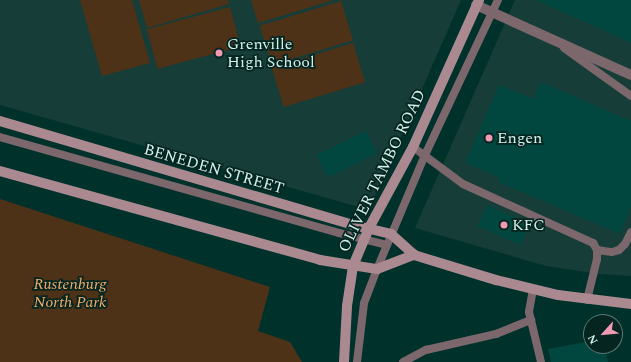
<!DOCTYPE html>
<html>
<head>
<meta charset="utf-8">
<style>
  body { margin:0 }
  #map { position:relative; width:631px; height:362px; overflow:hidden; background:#00312b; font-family:Spectral,serif }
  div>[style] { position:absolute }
  .built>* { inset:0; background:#173d38 }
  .green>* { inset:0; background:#4e3218; transform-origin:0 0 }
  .building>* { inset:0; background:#01473f; transform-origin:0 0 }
  .lane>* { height:8px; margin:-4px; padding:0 4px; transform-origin:4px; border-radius:4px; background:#7c676c }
  .street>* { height:10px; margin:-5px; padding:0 5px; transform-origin:5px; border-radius:5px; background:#7c676c }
  .secondary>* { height:10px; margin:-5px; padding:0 5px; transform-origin:5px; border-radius:5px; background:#ab8991 }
  .dots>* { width:11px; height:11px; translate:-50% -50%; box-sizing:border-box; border:2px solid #052521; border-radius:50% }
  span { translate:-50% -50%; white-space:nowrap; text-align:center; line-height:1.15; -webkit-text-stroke:3.5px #052521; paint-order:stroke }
  .poi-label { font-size:16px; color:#d4f1eb }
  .left { translate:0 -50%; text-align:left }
  .street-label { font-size:16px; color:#d4f1eb }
  .park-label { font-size:16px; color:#f6ac69; font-style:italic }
  .north { position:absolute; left:583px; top:314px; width:40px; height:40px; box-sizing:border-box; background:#052521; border:1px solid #587772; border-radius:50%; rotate:243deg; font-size:11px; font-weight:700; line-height:16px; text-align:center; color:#d4f1eb }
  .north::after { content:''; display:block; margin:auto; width:14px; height:18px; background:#f19ab2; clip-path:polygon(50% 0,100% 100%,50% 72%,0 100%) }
</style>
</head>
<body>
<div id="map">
  <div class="built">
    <i style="clip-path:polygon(0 0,461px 0,369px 210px,0 105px)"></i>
    <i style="clip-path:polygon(515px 0,631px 0,631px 276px,599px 274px,546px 266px,415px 228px)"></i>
  </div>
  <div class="green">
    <i style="clip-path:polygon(80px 0,132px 0,150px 63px,102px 76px)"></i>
    <i style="clip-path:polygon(139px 0,228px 0,229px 4px,147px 28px)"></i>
    <i style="clip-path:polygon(251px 0,334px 0,258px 23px)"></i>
    <i style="left:341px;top:1px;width:41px;height:85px;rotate:73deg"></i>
    <i style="left:230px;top:7px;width:41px;height:86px;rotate:75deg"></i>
    <i style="left:353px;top:43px;width:41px;height:85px;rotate:73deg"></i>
    <i style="clip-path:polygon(0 199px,270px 287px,258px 331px,290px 342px,302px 362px,0 362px)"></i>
  </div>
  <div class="building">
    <i style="clip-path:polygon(536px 0,631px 0,631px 43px)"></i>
    <i style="clip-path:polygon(541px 82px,631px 121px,631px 207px,620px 234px,498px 182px,500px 178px,465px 163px,499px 85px,533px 99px)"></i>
    <i style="left:366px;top:131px;width:25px;height:55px;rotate:64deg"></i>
    <i style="left:487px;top:205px;width:47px;height:23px;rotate:24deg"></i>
    <i style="clip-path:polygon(591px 341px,591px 346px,604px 346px,608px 362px,551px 362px,548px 349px)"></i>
  </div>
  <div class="lane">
    <i style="left:564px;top:48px;width:82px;rotate:35.6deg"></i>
    <i style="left:0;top:137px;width:352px;rotate:15.8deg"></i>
    <i style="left:339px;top:233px;width:49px;rotate:14deg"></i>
    <i style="left:413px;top:147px;width:62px;rotate:36.5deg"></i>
    <i style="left:463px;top:184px;width:143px;rotate:24.4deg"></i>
    <i style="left:593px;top:243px;width:8px;rotate:60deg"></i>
    <i style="left:597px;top:250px;width:9px;rotate:90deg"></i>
    <i style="left:597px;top:259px;width:42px;rotate:103.7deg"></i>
    <i style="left:597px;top:250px;width:15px;rotate:8deg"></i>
    <i style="left:612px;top:252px;width:7px;rotate:-16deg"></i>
    <i style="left:619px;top:250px;width:8px;rotate:-45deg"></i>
    <i style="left:625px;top:244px;width:13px;rotate:-63deg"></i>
    <i style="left:533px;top:289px;width:23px;rotate:100deg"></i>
    <i style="left:529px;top:312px;width:51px;rotate:76.5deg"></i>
    <i style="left:357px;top:362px;width:59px;rotate:-83.2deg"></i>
    <i style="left:364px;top:303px;width:36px;rotate:-69deg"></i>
    <i style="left:377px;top:269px;width:124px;rotate:-67.2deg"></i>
    <i style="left:425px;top:155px;width:171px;rotate:-64.8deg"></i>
    <i style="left:403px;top:362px;width:26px;rotate:-28deg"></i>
    <i style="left:426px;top:350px;width:72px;rotate:-12.9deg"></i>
    <i style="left:496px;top:334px;width:38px;rotate:-22deg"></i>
  </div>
  <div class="street">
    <i style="left:476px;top:5px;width:170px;rotate:24.3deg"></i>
  </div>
  <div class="secondary">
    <i style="left:0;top:121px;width:364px;rotate:16.4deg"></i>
    <i style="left:349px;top:224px;width:43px;rotate:13.4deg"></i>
    <i style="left:391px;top:234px;width:31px;rotate:42deg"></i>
    <i style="left:414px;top:255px;width:86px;rotate:17deg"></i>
    <i style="left:496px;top:280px;width:64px;rotate:13.6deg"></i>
    <i style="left:558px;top:295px;width:74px;rotate:7deg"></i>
    <i style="left:0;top:171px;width:332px;rotate:15.5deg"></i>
    <i style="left:320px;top:260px;width:58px;rotate:9deg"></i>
    <i style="left:377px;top:269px;width:40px;rotate:-21deg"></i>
    <i style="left:344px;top:362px;width:56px;rotate:-86.9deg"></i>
    <i style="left:347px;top:306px;width:40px;rotate:-81.5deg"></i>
    <i style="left:353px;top:266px;width:41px;rotate:-67.2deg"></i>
    <i style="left:369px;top:228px;width:92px;rotate:-61.5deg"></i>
    <i style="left:413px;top:147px;width:161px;rotate:-65.8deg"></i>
  </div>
  <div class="dots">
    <i style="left:219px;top:53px;background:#f19ab2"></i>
    <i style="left:489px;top:138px;background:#f19ab2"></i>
    <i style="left:504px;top:225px;background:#f19ab2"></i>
  </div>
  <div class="poi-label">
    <span class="left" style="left:227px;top:53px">Grenville<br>High School</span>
    <span class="left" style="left:497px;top:138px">Engen</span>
    <span class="left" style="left:512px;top:225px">KFC</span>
  </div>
  <div class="street-label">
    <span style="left:214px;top:169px;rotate:16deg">BENEDEN STREET</span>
    <span style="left:382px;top:171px;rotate:-64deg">OLIVER TAMBO ROAD</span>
  </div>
  <div class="park-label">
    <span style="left:70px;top:293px">Rustenburg<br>North Park</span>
  </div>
  <div class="north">N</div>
</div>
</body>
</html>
